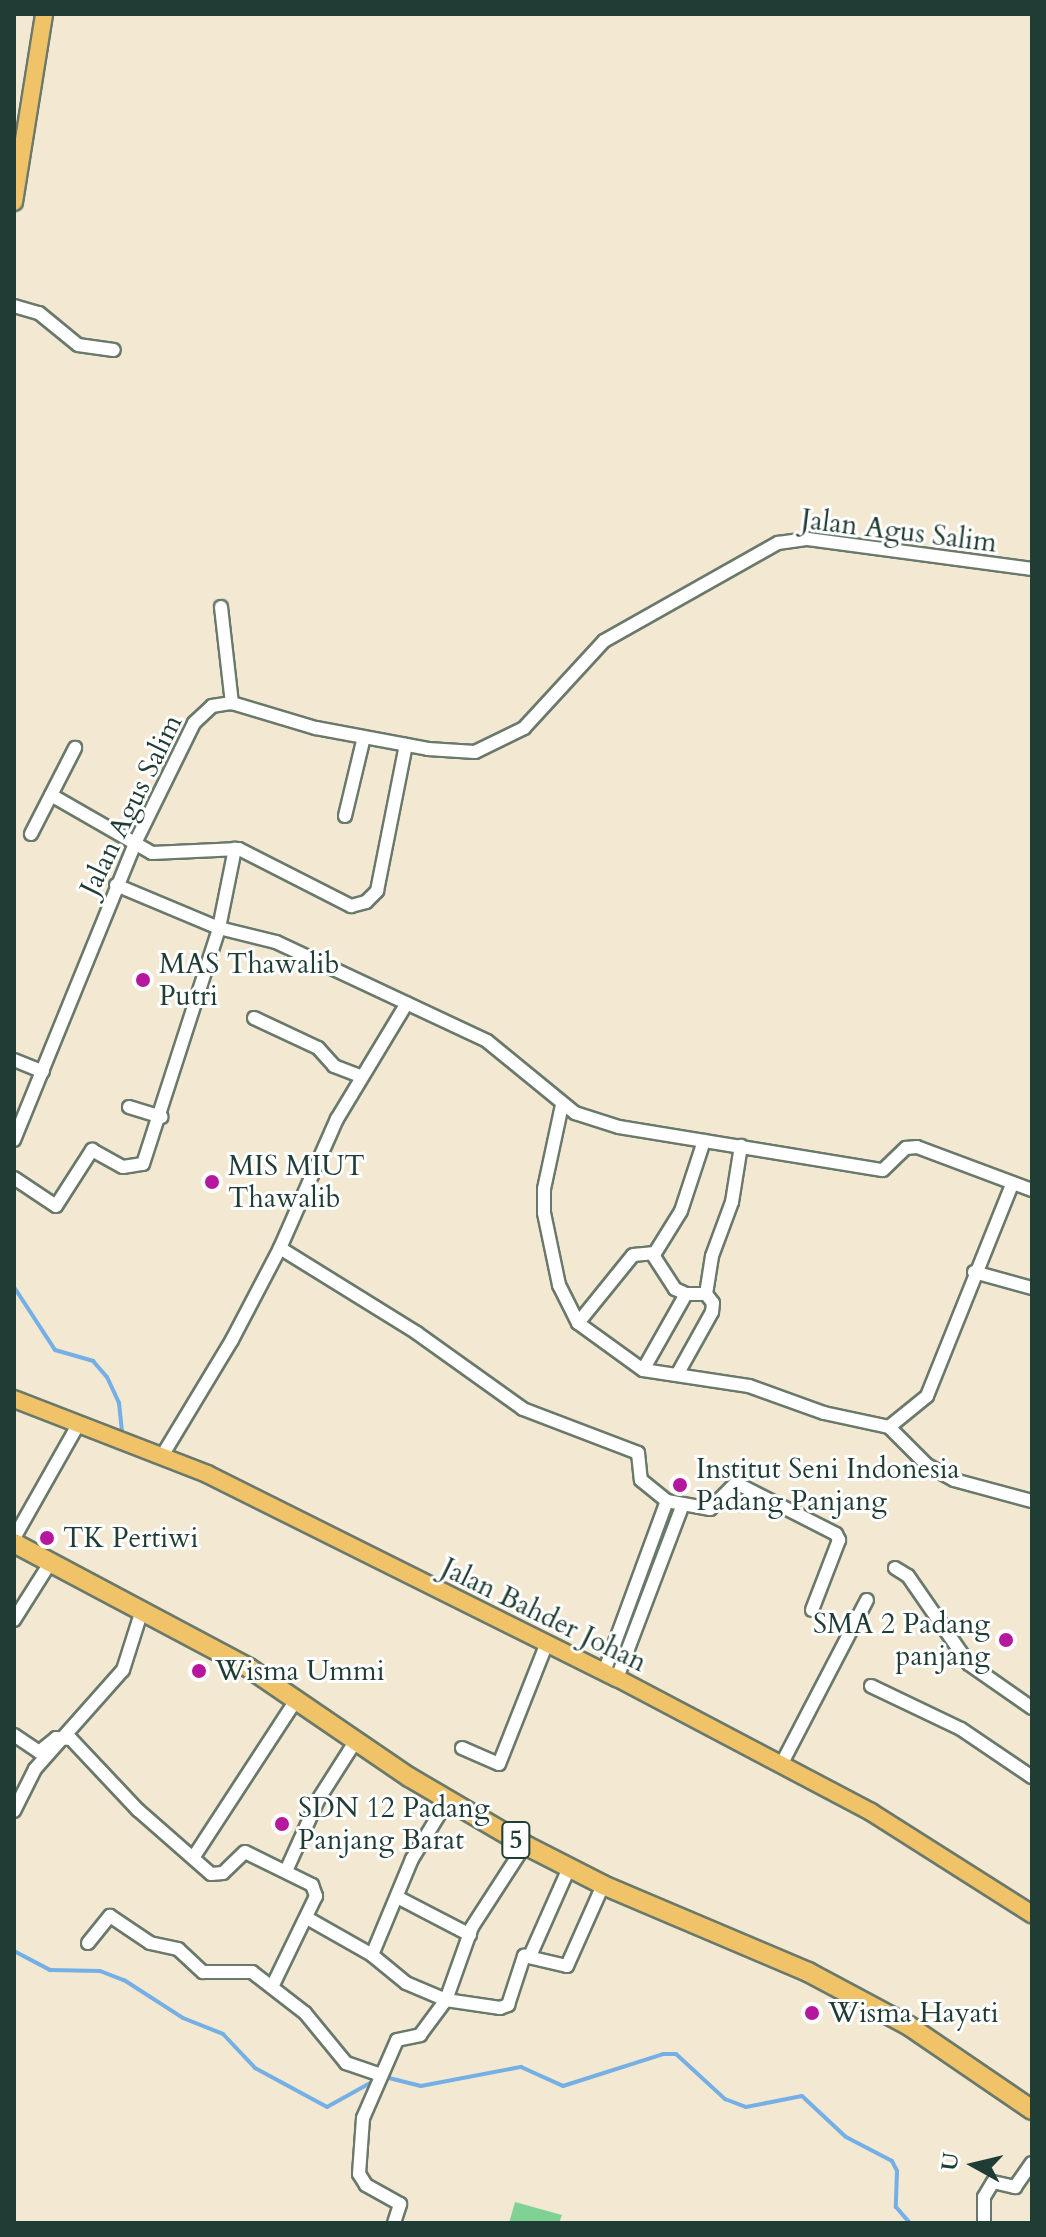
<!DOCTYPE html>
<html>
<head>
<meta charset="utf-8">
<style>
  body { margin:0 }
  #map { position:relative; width:1046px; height:2237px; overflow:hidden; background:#f3e8d1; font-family:Cardo,serif }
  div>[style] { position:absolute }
  .green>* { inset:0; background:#80d294 }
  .stream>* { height:4px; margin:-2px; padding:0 2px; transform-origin:2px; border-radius:2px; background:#74afe5 }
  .roads { filter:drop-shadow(2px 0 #69796b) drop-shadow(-2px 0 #69796b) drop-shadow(0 2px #69796b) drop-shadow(0 -2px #69796b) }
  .minor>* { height:12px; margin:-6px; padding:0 6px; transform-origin:6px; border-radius:6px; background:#fff }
  .major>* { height:16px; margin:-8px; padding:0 8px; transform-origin:8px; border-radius:8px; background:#f1c369 }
  .highway>* { height:18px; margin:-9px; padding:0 9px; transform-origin:9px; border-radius:9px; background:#f1c369 }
  .dots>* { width:22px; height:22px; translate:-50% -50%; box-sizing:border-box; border:4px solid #fff; border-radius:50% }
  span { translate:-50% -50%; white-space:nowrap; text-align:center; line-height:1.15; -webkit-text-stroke:6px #fff; paint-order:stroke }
  .shield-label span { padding:2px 6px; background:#fff; border:2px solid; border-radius:6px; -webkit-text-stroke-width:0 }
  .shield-label { font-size:26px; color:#1f3d34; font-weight:700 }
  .street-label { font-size:28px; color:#1f3d34 }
  .poi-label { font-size:28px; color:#1f3d34 }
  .left { translate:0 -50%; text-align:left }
  .right { translate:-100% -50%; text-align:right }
  .frame { position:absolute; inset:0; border:16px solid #1f3d34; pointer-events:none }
  .north { position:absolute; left:934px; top:2125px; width:80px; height:80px; -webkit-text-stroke:6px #fff; paint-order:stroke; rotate:278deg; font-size:22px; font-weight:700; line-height:32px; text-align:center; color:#1f3d34 }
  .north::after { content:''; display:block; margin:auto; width:28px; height:36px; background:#1f3d34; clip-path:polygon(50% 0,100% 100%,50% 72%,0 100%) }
</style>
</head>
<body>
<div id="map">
  <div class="green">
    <i style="clip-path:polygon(515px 2202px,562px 2215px,559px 2223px,509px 2223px)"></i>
  </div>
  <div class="stream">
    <i style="left:14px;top:1287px;width:75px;rotate:56.9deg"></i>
    <i style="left:55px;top:1350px;width:40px;rotate:16deg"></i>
    <i style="left:93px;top:1361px;width:21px;rotate:49deg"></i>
    <i style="left:107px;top:1377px;width:29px;rotate:65deg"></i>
    <i style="left:119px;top:1403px;width:27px;rotate:84deg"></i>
    <i style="left:14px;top:1951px;width:41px;rotate:27.8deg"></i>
    <i style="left:50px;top:1970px;width:50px;rotate:1.1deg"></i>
    <i style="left:100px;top:1971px;width:26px;rotate:21deg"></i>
    <i style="left:124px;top:1980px;width:70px;rotate:32.8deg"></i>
    <i style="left:183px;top:2018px;width:43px;rotate:21.8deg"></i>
    <i style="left:223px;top:2034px;width:47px;rotate:46.7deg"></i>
    <i style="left:255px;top:2068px;width:82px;rotate:28.4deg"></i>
    <i style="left:327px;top:2107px;width:54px;rotate:-29deg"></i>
    <i style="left:385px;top:2077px;width:37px;rotate:14deg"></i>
    <i style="left:421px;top:2086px;width:102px;rotate:-10.8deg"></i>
    <i style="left:521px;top:2067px;width:46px;rotate:24.3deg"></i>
    <i style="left:563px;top:2086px;width:105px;rotate:-17.7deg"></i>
    <i style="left:663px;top:2054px;width:13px"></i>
    <i style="left:676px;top:2054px;width:67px;rotate:42.6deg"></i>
    <i style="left:725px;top:2099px;width:22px;rotate:21deg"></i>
    <i style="left:746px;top:2107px;width:57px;rotate:-11.1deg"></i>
    <i style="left:802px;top:2096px;width:60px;rotate:43deg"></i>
    <i style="left:846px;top:2137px;width:52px;rotate:27.6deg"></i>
    <i style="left:892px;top:2161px;width:11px;rotate:63deg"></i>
    <i style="left:897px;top:2171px;width:36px;rotate:92deg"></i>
    <i style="left:896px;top:2207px;width:21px;rotate:49deg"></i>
  </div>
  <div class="roads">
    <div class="minor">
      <i style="left:14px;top:306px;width:26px;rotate:16deg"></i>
      <i style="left:39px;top:313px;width:50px;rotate:39.4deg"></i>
      <i style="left:78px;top:345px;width:36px;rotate:8deg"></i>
      <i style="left:221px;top:607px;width:97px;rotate:83.5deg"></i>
      <i style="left:51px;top:795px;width:116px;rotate:29.9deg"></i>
      <i style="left:152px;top:853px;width:87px;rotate:-2.6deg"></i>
      <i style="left:239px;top:849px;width:126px;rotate:27deg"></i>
      <i style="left:351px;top:906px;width:16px;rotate:-15deg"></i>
      <i style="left:366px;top:902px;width:16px;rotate:-45deg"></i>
      <i style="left:377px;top:891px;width:149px;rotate:-78.8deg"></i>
      <i style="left:345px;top:816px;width:81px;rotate:-76.5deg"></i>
      <i style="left:31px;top:834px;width:97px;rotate:-62.9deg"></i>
      <i style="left:116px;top:885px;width:112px;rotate:22.7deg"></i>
      <i style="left:219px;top:928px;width:59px;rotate:13.8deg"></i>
      <i style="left:276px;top:942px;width:233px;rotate:25.1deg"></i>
      <i style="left:487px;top:1041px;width:114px;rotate:39.3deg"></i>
      <i style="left:575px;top:1113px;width:46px;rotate:17.7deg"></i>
      <i style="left:619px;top:1127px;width:267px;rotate:9.3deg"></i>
      <i style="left:883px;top:1170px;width:32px;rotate:-44deg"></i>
      <i style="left:906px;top:1148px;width:11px;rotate:-5deg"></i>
      <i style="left:917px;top:1147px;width:123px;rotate:20.5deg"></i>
      <i style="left:254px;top:1018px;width:71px;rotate:25.1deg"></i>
      <i style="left:318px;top:1048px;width:24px;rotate:48deg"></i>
      <i style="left:334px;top:1066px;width:30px;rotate:21deg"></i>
      <i style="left:14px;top:1060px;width:31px;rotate:22deg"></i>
      <i style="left:562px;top:1105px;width:86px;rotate:102.1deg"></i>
      <i style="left:544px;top:1189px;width:24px;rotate:90deg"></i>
      <i style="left:544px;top:1213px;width:74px;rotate:78.2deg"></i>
      <i style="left:559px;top:1285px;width:42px;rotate:63.4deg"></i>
      <i style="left:578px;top:1323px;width:80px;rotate:35.9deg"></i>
      <i style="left:643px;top:1370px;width:107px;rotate:8.6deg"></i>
      <i style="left:749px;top:1386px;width:80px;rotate:19.8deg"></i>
      <i style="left:824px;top:1413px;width:66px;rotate:12.2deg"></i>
      <i style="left:889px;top:1427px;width:49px;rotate:-39.2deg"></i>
      <i style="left:927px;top:1396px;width:227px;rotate:-68.1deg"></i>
      <i style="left:129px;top:1107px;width:34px;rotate:17deg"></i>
      <i style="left:14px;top:1140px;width:321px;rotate:-67.8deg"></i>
      <i style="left:135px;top:843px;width:134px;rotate:-63.8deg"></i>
      <i style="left:194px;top:723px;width:25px;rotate:-43deg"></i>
      <i style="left:212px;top:706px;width:20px;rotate:-9deg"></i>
      <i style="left:232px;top:703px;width:88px;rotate:16.6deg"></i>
      <i style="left:316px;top:728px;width:114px;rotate:10.6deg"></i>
      <i style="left:428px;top:749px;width:47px;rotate:3.7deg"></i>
      <i style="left:475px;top:752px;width:55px;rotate:-26.1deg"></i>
      <i style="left:524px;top:728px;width:118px;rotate:-47.4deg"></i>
      <i style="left:604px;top:641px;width:200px;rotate:-29.4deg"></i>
      <i style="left:778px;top:543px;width:30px;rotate:-8deg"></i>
      <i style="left:808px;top:539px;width:226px;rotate:7.6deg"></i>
      <i style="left:14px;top:1178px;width:50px;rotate:33.7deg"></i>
      <i style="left:56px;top:1206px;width:67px;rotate:-57.3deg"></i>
      <i style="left:92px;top:1150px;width:35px;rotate:29deg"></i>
      <i style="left:123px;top:1167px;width:20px;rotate:-9deg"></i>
      <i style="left:143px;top:1164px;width:248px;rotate:-72.1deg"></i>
      <i style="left:219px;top:928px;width:81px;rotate:-78.6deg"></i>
      <i style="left:280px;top:1248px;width:161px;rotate:31.8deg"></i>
      <i style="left:417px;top:1333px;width:130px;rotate:35.6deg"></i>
      <i style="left:523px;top:1409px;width:123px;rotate:20.9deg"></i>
      <i style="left:638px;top:1453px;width:27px;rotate:84deg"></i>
      <i style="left:641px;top:1480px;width:33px;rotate:39deg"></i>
      <i style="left:667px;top:1501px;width:44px;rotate:10.5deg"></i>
      <i style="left:710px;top:1509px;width:37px;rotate:-45deg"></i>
      <i style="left:736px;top:1483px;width:112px;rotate:27deg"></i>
      <i style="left:836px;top:1534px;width:7px;rotate:63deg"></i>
      <i style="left:839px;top:1540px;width:75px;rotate:111.1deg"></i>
      <i style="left:653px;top:1255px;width:40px;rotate:57.1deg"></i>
      <i style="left:675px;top:1289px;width:12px;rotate:24deg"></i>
      <i style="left:974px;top:1272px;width:60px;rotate:15.4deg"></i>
      <i style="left:706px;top:1294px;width:38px;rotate:-81deg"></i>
      <i style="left:712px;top:1256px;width:58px;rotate:-69.7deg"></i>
      <i style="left:732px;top:1202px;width:57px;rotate:-80.9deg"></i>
      <i style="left:578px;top:1323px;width:87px;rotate:-51deg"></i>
      <i style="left:633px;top:1255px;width:22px;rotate:-5deg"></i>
      <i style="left:655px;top:1253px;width:49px;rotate:-58.2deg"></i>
      <i style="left:681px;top:1211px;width:74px;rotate:-71.8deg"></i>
      <i style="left:643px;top:1370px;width:87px;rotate:-60.5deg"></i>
      <i style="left:686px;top:1294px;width:20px"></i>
      <i style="left:706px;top:1294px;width:11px;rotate:52deg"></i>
      <i style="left:713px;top:1303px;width:9px;rotate:96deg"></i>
      <i style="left:712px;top:1312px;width:72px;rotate:119.1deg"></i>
      <i style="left:889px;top:1427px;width:54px;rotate:45deg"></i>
      <i style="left:927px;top:1465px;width:31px;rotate:29deg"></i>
      <i style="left:954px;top:1480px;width:81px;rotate:15.1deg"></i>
      <i style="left:162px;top:1456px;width:135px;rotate:-58.9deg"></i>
      <i style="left:232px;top:1340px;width:104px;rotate:-62.4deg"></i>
      <i style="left:280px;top:1248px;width:141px;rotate:-66.2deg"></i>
      <i style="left:337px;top:1119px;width:135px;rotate:-58.9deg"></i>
      <i style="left:14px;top:1538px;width:132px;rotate:-60.5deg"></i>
      <i style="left:895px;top:1568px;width:15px;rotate:32deg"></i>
      <i style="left:908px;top:1576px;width:107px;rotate:55.3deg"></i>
      <i style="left:969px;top:1664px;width:77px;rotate:34.9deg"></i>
      <i style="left:14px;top:1620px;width:67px;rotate:-57.7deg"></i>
      <i style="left:604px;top:1672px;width:182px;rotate:-69.8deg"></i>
      <i style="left:617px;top:1678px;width:183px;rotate:-69.2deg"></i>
      <i style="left:871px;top:1686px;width:100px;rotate:25.5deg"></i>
      <i style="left:961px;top:1729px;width:86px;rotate:34.1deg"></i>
      <i style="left:14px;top:1735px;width:30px;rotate:34deg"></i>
      <i style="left:39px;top:1752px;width:22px;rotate:-39deg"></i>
      <i style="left:56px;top:1738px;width:15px;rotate:4deg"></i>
      <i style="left:71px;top:1739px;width:98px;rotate:46.7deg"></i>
      <i style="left:138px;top:1810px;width:97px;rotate:41.2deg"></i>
      <i style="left:211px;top:1874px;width:12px;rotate:-5deg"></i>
      <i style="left:223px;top:1873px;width:30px;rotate:-44deg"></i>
      <i style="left:245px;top:1852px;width:75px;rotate:26.2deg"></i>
      <i style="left:312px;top:1885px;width:12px;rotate:70deg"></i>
      <i style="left:316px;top:1896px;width:101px;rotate:115.8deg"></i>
      <i style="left:462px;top:1748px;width:40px;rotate:23.4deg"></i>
      <i style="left:499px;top:1764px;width:128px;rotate:-68.4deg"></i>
      <i style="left:781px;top:1765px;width:186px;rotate:-62.5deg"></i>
      <i style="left:14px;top:1811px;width:47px;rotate:-63.4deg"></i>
      <i style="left:35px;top:1769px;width:132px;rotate:-48.4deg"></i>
      <i style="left:123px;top:1670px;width:63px;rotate:-72.4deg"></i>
      <i style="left:193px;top:1858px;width:189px;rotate:-56.9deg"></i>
      <i style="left:286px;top:1871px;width:78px;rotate:-65.7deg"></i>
      <i style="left:318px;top:1800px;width:69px;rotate:-57.5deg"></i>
      <i style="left:399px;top:1898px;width:80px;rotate:27.5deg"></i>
      <i style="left:307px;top:1918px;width:75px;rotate:29.6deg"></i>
      <i style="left:372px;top:1955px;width:44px;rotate:39.5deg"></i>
      <i style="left:406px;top:1983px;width:43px;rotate:23deg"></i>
      <i style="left:446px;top:2000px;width:55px;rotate:8.4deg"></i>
      <i style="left:500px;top:2008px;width:9px;rotate:-21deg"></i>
      <i style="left:508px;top:2005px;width:52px;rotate:-71.9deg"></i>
      <i style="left:524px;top:1956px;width:44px;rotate:13.1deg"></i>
      <i style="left:567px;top:1966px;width:89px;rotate:-66deg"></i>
      <i style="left:88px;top:1943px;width:35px;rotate:-51deg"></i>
      <i style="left:110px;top:1916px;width:48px;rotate:34deg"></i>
      <i style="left:150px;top:1943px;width:29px;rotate:12deg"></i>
      <i style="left:178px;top:1949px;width:34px;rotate:43deg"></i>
      <i style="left:203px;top:1972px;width:49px"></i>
      <i style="left:252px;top:1972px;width:67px;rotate:37.7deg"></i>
      <i style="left:305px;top:2013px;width:65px;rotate:50.6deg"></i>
      <i style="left:346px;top:2063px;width:37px;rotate:19deg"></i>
      <i style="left:372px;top:1955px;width:104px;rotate:-67.4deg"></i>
      <i style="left:412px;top:1859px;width:69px;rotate:-58.6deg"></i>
      <i style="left:530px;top:1956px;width:96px;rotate:-66.1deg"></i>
      <i style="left:394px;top:2223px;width:20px;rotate:-72deg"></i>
      <i style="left:400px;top:2204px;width:39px;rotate:-151deg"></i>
      <i style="left:366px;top:2185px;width:13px;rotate:-122deg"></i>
      <i style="left:359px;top:2174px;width:56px;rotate:-85.9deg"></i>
      <i style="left:363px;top:2118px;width:85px;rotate:-66.4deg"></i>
      <i style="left:397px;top:2040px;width:24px;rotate:-12deg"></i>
      <i style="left:420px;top:2035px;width:44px;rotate:-53.4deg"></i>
      <i style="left:446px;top:2000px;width:77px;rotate:-70.4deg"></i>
      <i style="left:472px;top:1927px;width:98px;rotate:-57.1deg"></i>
      <i style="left:984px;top:2223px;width:26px;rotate:-90deg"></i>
      <i style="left:984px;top:2197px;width:17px;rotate:-59deg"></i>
      <i style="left:993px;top:2182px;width:23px;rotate:13deg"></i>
      <i style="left:1015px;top:2187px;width:29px;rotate:-55deg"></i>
    </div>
    <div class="major">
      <i style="left:14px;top:202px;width:190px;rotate:-80.9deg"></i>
      <i style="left:14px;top:1399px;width:207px;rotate:21.2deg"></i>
      <i style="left:207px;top:1474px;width:458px;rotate:26.5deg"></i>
      <i style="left:617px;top:1678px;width:287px;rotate:27.8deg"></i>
      <i style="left:871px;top:1812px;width:191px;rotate:32.4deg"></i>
    </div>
    <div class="highway">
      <i style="left:14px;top:1543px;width:266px;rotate:28deg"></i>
      <i style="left:249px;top:1668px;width:194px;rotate:34.3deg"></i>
      <i style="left:409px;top:1777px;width:134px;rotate:30.4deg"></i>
      <i style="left:525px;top:1845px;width:88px;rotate:27.1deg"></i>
      <i style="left:603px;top:1885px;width:223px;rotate:23deg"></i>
      <i style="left:808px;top:1972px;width:115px;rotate:28.1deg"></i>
      <i style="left:909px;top:2026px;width:149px;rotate:34.3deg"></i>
    </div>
  </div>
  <div class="dots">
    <i style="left:143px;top:980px;background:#b5179e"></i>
    <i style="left:212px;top:1182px;background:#b5179e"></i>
    <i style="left:680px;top:1485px;background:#b5179e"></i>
    <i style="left:47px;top:1538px;background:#b5179e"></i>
    <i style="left:1006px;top:1640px;background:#b5179e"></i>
    <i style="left:199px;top:1671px;background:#b5179e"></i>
    <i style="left:282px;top:1824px;background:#b5179e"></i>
    <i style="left:812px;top:2013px;background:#b5179e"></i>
  </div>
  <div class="shield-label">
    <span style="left:516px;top:1840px">5</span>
  </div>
  <div class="street-label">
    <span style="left:899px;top:531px;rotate:7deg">Jalan Agus Salim</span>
    <span style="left:131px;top:805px;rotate:-64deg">Jalan Agus Salim</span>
    <span style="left:544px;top:1615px;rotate:26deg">Jalan Bahder Johan</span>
  </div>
  <div class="poi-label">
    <span class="left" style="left:159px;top:980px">MAS Thawalib<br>Putri</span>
    <span class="left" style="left:228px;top:1182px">MIS MIUT<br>Thawalib</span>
    <span class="left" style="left:696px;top:1485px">Institut Seni Indonesia<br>Padang Panjang</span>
    <span class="left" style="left:63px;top:1538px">TK Pertiwi</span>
    <span class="right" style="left:990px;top:1640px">SMA 2 Padang<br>panjang</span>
    <span class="left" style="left:215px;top:1671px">Wisma Ummi</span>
    <span class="left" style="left:298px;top:1824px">SDN 12 Padang<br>Panjang Barat</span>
    <span class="left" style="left:828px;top:2013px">Wisma Hayati</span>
  </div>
  <div class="frame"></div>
  <div class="north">U</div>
</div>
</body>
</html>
